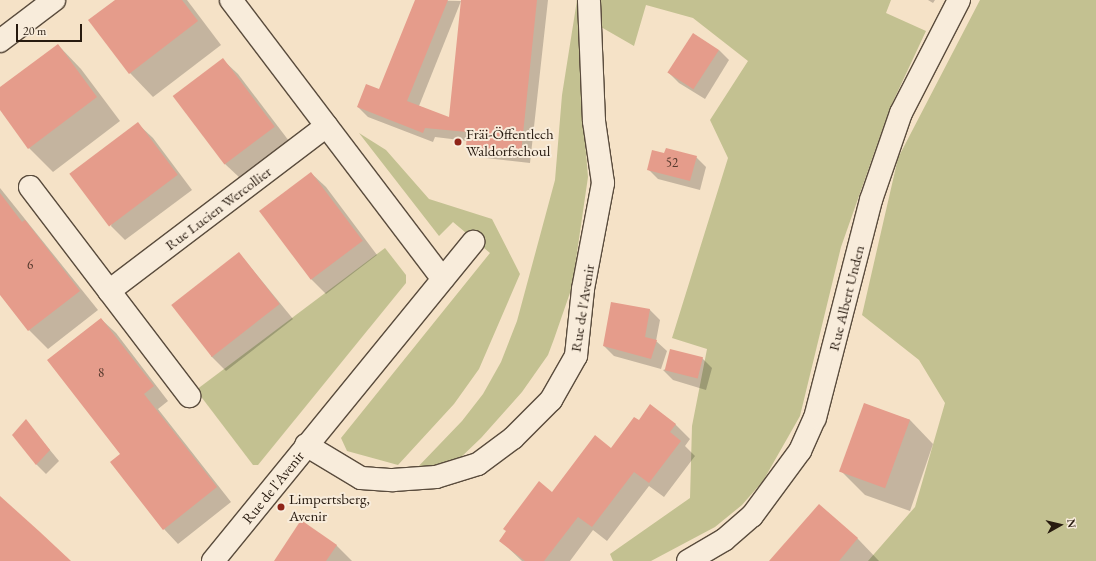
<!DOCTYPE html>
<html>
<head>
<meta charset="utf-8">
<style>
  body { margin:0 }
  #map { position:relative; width:1096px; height:561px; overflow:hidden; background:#f5e2c7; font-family:"EB Garamond",serif }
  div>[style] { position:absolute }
  .green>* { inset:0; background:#c3c191 }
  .shadow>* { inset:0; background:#0003 }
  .building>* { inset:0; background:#e59c8b; transform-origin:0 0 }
  .roads { filter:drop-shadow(1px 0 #5a4c3d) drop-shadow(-1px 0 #5a4c3d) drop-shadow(0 1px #5a4c3d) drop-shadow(0 -1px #5a4c3d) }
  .street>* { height:22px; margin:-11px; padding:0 11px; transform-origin:11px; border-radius:11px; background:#f8ecdb }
  .secondary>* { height:22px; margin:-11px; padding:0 11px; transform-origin:11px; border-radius:11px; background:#f8ecdb }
  .dots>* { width:11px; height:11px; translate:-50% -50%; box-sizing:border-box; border:2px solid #f8ecdb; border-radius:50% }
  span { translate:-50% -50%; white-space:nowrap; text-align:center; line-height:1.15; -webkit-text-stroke:4px #f8ecdb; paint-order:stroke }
  .number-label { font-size:13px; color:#563a2e }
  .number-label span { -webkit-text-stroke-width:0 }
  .poi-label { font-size:15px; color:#271a0f }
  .left { translate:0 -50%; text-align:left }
  .street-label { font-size:15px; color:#271a0f }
  .north { position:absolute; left:1040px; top:505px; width:40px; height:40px; -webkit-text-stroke:3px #f8ecdb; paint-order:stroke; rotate:82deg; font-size:11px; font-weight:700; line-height:16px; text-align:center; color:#271a0f }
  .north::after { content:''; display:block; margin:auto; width:14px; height:18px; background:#271a0f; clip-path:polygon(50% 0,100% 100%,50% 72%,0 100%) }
  .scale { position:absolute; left:16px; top:24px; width:66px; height:18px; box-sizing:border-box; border:2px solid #271a0f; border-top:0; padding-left:5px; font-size:12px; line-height:14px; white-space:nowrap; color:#271a0f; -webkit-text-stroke:3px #f8ecdb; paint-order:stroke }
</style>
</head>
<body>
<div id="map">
  <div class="green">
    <i style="clip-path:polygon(577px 0,580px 0,581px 92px,588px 177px,572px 287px,554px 339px,548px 355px,522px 392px,481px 438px,457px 461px,436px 468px,414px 471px,462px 421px,483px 394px,501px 362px,517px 321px,555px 180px,562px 95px)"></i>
    <i style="clip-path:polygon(601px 0,891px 0,886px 13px,926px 31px,890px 108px,841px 247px,800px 416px,763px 481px,742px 505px,715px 527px,651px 561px,613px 561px,610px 554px,690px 498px,692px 426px,707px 349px,672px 338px,728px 158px,710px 120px,748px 61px,693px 18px,646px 5px,634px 46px,601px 27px)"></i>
    <i style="clip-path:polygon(980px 0,1096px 0,1096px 561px,868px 561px,915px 507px,945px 403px,919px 360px,862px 315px,898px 158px)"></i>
    <i style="clip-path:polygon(359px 133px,386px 150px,429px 199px,492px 219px,520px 274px,479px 369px,454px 404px,398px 465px,347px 451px,341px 438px,490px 253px,453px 222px,439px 236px)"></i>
    <i style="clip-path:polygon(385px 248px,406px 275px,406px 283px,258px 465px,253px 465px,196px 390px)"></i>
  </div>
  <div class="shadow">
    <i style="clip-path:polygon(117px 0,187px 0,221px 45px,153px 97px,130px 73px,90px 21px)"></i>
    <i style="clip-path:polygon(416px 0,461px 1px,419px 106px,450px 119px,462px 0,548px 0,530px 163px,477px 157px,467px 147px,468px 141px,435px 137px,433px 142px,368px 117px,358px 107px,380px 91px)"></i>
    <i style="clip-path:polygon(928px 0,935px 0,933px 3px)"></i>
    <i style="clip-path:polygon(58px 45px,81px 69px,120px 121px,53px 172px,29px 148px,0 109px,0 88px)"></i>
    <i style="clip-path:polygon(719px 50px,729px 60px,705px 99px,679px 83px,669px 73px)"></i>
    <i style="clip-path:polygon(223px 60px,238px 74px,289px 141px,240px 178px,225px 164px)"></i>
    <i style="clip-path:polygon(138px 124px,153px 138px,192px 190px,125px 240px,111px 226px)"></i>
    <i style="clip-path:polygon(665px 155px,696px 157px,706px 167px,700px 190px,658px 179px,648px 169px)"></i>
    <i style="clip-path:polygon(311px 173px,326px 187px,377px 255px,326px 294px,311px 279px)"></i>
    <i style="clip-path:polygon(0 188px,98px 310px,48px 349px,29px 330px,0 293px)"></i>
    <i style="clip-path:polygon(239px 253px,293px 319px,226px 371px,211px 356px)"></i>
    <i style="clip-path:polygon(612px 303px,650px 310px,660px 320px,656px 341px,667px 351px,661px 369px,614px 356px,604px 346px)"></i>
    <i style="clip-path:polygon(101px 319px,116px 333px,168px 401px,158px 409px,231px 502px,178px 544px,164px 529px,122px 454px)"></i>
    <i style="clip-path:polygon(702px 358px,712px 368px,706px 390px,673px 380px,663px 370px)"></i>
    <i style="clip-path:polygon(864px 405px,910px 420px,933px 444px,910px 511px,865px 495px,841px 471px)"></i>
    <i style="clip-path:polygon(26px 421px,59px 461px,46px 474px,36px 464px)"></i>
    <i style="clip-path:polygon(639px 422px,675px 424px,690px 439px,685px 446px,695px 456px,664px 497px,649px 486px,607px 541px,593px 530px,570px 561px,522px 561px,500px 540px,553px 493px,612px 449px)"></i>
    <i style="clip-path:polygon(819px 505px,858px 539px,879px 561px,771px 561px)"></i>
    <i style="clip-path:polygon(336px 545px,352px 561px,275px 561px)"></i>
  </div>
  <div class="building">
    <i style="clip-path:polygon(115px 0,182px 0,198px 21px,129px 74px,88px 20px)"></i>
    <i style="clip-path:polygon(415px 0,448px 0,407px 101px,449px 117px,461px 0,537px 0,521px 153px,466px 147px,467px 132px,425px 128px,423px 133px,357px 107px,366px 84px,379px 89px)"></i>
    <i style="left:693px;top:33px;width:31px;height:47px;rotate:33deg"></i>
    <i style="clip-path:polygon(58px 44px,97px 97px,28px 149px,0 110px,0 87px)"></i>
    <i style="left:223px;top:58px;width:86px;height:63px;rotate:53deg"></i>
    <i style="left:138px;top:122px;width:66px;height:86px;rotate:53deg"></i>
    <i style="clip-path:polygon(666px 148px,697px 156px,690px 181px,647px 170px,652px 150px,664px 153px)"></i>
    <i style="left:311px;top:172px;width:86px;height:65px;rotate:53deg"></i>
    <i style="clip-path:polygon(0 193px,22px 222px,25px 220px,80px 291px,28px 331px,0 295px)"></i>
    <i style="left:239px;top:252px;width:66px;height:86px;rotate:52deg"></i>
    <i style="clip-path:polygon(611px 302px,650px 309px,645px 337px,657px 340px,651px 359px,603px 346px)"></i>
    <i style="clip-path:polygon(101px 318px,154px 386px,144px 394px,217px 487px,163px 530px,110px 462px,120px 454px,47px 360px)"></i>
    <i style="left:670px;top:349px;width:34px;height:22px;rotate:14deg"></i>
    <i style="left:864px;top:403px;width:49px;height:73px;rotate:20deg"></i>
    <i style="clip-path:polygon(650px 404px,676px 424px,670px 432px,681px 441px,649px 483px,634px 472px,592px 527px,578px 517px,544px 561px,525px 561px,499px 541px,506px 531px,503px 529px,539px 481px,552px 492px,595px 435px,611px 448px,634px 417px,639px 420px)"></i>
    <i style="clip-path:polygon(26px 419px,50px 450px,36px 465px,12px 435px)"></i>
    <i style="clip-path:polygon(0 496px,40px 532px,71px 561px,0 561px)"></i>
    <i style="clip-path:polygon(819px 504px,858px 538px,839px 561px,769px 561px)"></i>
    <i style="clip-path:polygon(301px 520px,337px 545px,326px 561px,274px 561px)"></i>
  </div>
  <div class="roads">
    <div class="street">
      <i style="left:231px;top:0;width:350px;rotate:52.8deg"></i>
      <i style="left:0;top:41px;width:68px;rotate:-37.2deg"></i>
      <i style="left:30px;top:187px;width:263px;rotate:52.7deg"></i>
      <i style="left:109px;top:291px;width:273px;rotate:-37.2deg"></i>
      <i style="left:306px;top:445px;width:64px;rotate:31deg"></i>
      <i style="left:361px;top:478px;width:32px;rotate:4deg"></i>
      <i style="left:393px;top:480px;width:43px;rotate:-4deg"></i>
      <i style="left:436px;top:477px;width:44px;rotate:-17.2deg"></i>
      <i style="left:478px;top:464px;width:44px;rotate:-36.6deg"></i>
      <i style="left:513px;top:438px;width:54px;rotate:-45deg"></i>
      <i style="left:551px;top:400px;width:51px;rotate:-60.4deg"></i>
      <i style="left:576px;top:356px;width:67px;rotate:-84deg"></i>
      <i style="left:583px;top:289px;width:108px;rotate:-79.3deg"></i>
      <i style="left:603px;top:183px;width:63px;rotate:-98.3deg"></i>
      <i style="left:594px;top:121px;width:121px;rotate:-92.4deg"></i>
      <i style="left:213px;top:561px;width:412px;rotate:-50.8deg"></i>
    </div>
    <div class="secondary">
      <i style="left:688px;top:561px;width:42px;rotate:-30.3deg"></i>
      <i style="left:724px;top:540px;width:37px;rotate:-41deg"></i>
      <i style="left:752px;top:516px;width:81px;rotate:-53.6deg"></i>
      <i style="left:800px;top:451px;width:36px;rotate:-66deg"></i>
      <i style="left:815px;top:418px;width:225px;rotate:-75.6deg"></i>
      <i style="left:871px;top:200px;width:92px;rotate:-71deg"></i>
      <i style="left:901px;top:113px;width:127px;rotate:-62.8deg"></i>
    </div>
  </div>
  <div class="dots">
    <i style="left:458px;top:142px;background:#8f2418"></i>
    <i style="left:281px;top:507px;background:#8f2418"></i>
  </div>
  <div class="number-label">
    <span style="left:672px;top:163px">52</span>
    <span style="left:30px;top:265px">6</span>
    <span style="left:101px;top:373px">8</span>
  </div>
  <div class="poi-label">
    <span class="left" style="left:466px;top:142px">Fräi-Öffentlech<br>Waldorfschoul</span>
    <span class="left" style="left:289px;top:507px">Limpertsberg,<br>Avenir</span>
  </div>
  <div class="street-label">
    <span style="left:218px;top:208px;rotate:-37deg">Rue Lucien Wercollier</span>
    <span style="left:846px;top:298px;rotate:-76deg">Rue Albert Unden</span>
    <span style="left:582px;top:308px;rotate:-81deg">Rue de l'Avenir</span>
    <span style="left:273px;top:487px;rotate:-51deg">Rue de l'Avenir</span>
  </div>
  <div class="north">N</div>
  <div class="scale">20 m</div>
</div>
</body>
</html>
